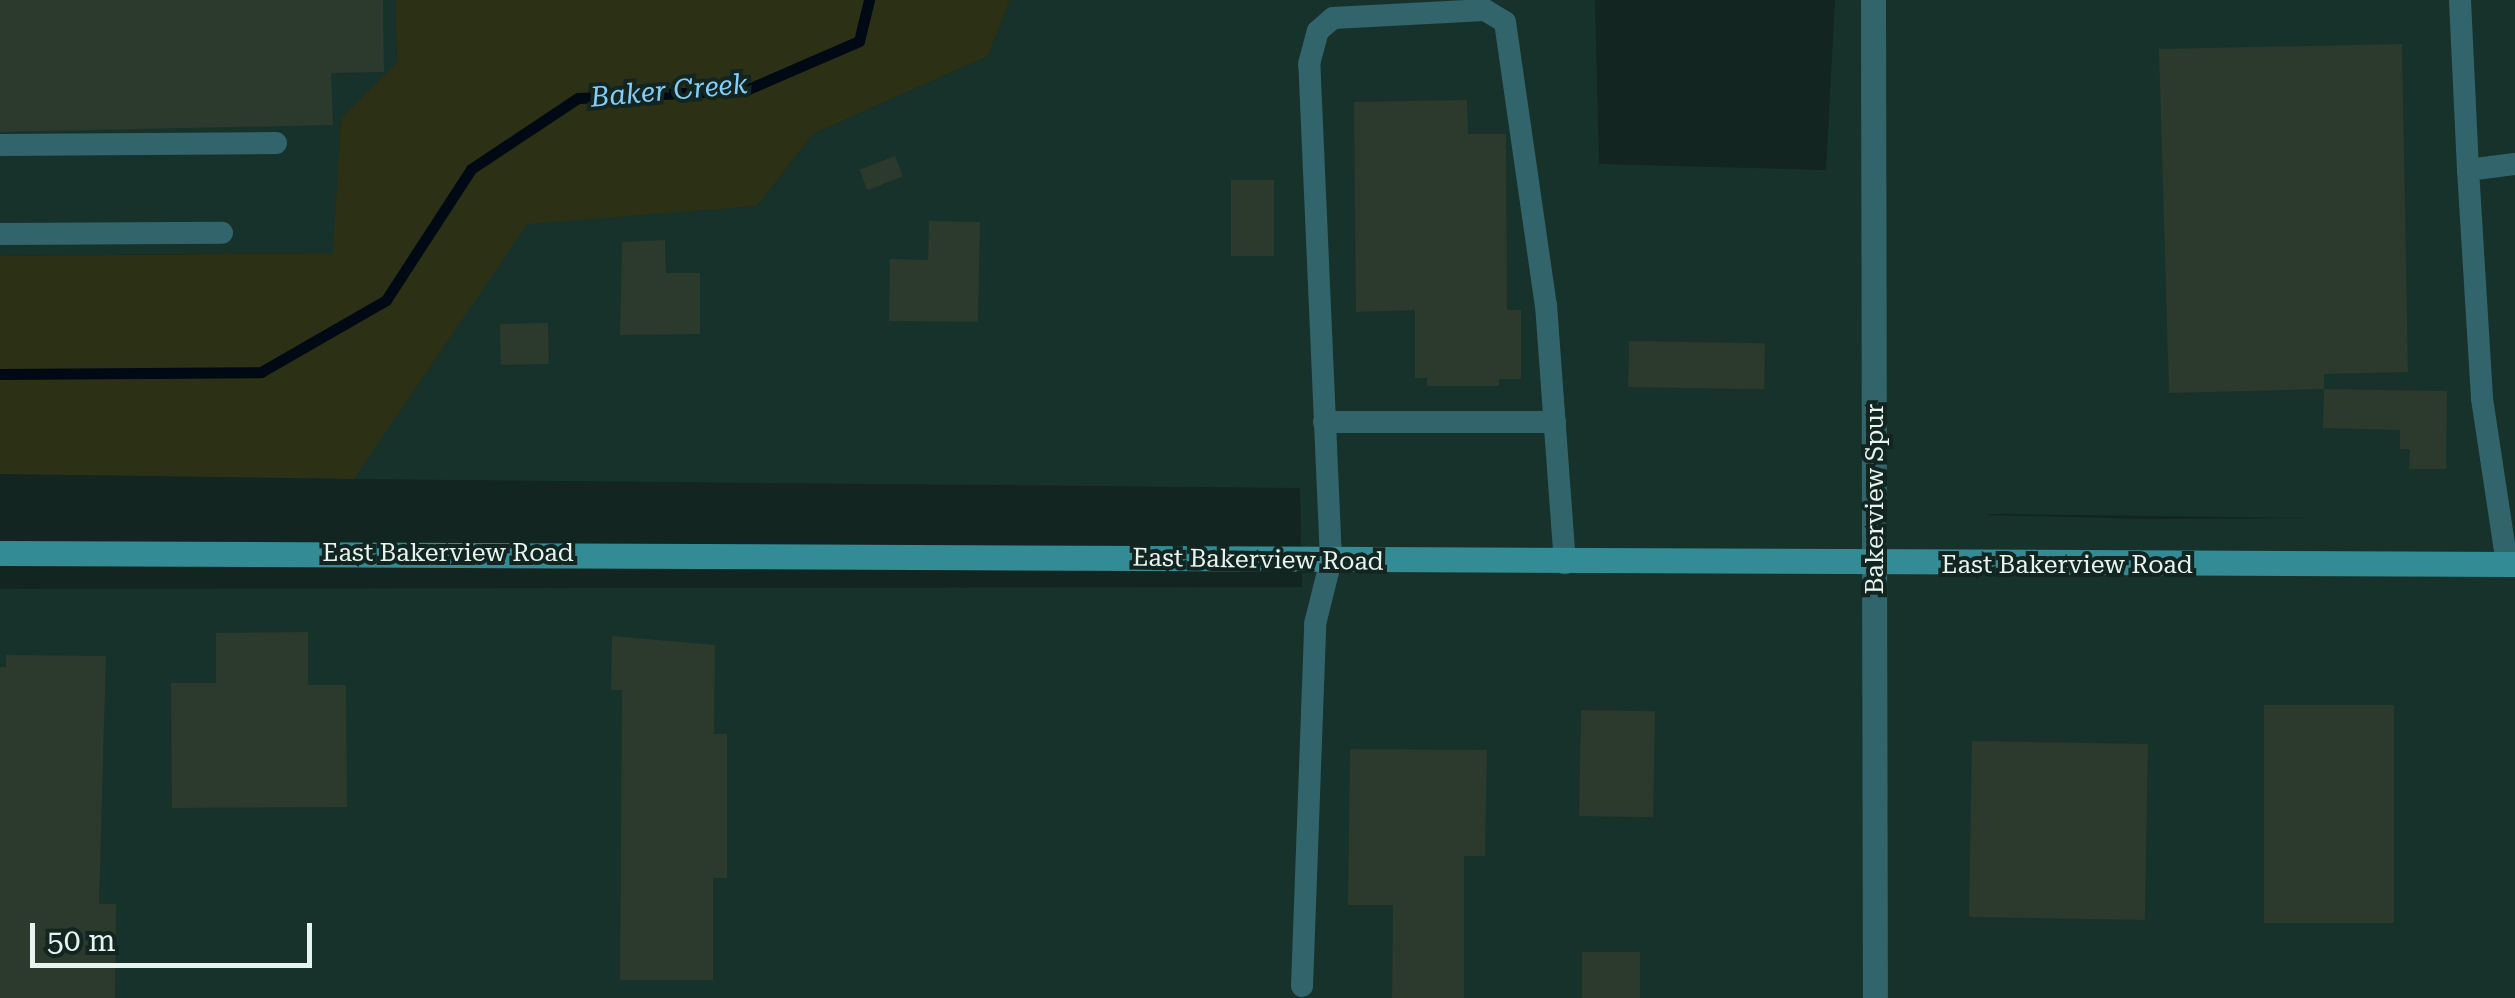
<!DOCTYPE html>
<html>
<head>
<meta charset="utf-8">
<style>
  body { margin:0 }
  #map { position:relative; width:2515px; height:998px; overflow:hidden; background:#122520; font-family:"Roboto Serif",serif }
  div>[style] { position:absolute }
  .built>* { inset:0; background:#17322b }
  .green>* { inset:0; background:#2c3116 }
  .stream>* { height:11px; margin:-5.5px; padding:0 5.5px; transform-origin:5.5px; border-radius:5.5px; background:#000914 }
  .building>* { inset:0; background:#2c392d; transform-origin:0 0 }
  .lane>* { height:22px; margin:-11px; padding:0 11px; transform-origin:11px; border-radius:11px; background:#32656b }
  .street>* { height:25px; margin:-12.5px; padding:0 12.5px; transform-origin:12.5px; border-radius:12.5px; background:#32656b }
  .secondary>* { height:25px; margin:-12.5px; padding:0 12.5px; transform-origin:12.5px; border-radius:12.5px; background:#338c95 }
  span { translate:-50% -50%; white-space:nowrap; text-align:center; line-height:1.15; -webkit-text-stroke:8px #122520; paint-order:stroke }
  .street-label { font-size:25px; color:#e7f3ef }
  .water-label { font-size:28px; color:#84cef7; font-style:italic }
  .scale { position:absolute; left:30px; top:923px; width:282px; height:45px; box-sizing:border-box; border:5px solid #e7f3ef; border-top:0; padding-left:12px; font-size:30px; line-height:35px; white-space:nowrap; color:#e7f3ef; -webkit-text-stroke:8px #122520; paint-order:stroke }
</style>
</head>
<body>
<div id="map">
  <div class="built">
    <i style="clip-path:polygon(0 0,395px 0,397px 62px,341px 118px,334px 253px,0 256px)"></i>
    <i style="clip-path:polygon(evenodd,1010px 0,1595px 0,1599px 164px,1826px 170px,1835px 0,2515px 0,2515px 998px,0 998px,0 589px,1302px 587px,1300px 488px,354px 479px,527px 223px,757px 206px,813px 134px,988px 56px,1010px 0,1987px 515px,1988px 514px,2310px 518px,2150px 519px,1987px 515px)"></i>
  </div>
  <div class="green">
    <i style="clip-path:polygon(395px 0,1010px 0,988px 56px,813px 134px,757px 206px,527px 224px,354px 479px,0 474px,0 256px,333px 253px,341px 118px,397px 62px)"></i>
  </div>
  <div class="stream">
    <i style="left:0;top:374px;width:261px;rotate:-0.4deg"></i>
    <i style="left:261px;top:372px;width:144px;rotate:-29.9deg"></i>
    <i style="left:386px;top:300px;width:156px;rotate:-57deg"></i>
    <i style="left:471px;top:169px;width:128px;rotate:-33.6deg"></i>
    <i style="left:578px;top:98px;width:168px;rotate:-2.7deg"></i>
    <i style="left:746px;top:90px;width:123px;rotate:-23.4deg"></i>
    <i style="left:859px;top:41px;width:42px;rotate:-76.3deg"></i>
  </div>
  <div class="building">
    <i style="clip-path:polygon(0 0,383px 0,384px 72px,331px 73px,333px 125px,0 132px)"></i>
    <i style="clip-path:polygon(2402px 44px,2408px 372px,2324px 374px,2324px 389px,2169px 393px,2159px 49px)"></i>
    <i style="clip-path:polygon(1467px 100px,1468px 134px,1506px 134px,1507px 310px,1521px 310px,1521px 379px,1499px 379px,1499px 386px,1427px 386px,1427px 378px,1415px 378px,1415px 310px,1356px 312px,1354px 102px)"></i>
    <i style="left:895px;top:156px;width:22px;height:38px;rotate:69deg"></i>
    <i style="left:1231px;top:180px;width:43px;height:76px"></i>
    <i style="clip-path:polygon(929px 221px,980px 222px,978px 322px,889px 321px,890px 259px,928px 260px)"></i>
    <i style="clip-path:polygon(665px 240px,666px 273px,700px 273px,700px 334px,620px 335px,622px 242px)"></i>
    <i style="left:548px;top:323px;width:41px;height:48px;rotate:89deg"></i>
    <i style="left:1629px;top:341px;width:136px;height:46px;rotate:1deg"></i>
    <i style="clip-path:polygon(2324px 389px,2447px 391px,2446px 469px,2409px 469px,2410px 449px,2400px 449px,2400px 430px,2323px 428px)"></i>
    <i style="clip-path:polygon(308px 632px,308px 685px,346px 685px,347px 807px,172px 808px,171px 683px,216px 683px,216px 633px)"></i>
    <i style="clip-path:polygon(612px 636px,715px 645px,714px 734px,727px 734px,727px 878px,713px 878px,713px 980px,620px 980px,622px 690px,611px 690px)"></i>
    <i style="clip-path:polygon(6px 655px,106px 656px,99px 904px,116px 904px,115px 998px,0 998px,0 667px,6px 667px)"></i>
    <i style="left:2264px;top:705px;width:130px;height:218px"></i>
    <i style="left:1581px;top:710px;width:74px;height:106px;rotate:1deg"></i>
    <i style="left:1972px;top:741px;width:176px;height:176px;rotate:1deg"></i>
    <i style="clip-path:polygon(1350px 749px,1487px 750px,1485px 856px,1464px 856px,1464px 998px,1392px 998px,1393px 905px,1348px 905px)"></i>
    <i style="left:1582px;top:952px;width:58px;height:46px"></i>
  </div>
  <div class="lane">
    <i style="left:2460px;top:0;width:170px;rotate:87.3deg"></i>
    <i style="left:0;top:145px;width:276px;rotate:-0.4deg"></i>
    <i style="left:0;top:234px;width:222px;rotate:-0.3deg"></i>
    <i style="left:1324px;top:422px;width:231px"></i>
    <i style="left:2507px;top:564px;width:168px;rotate:-98.6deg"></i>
    <i style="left:2482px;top:398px;width:228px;rotate:-93.5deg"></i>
    <i style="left:2468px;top:170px;width:47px;rotate:-7.3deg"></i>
    <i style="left:1302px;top:986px;width:362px;rotate:-87.9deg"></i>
    <i style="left:1315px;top:624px;width:66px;rotate:-76deg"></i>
    <i style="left:1331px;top:560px;width:496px;rotate:-92.5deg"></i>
    <i style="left:1309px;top:64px;width:34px;rotate:-75deg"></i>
    <i style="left:1318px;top:31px;width:20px;rotate:-41deg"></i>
    <i style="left:1333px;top:18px;width:152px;rotate:-3deg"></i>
    <i style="left:1485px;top:10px;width:23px;rotate:31deg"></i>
    <i style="left:1505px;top:22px;width:286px;rotate:81.8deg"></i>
    <i style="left:1546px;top:305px;width:259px;rotate:85.8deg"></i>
  </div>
  <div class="street">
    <i style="left:1873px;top:0;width:998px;rotate:89.89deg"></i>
  </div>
  <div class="secondary">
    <i style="left:0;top:553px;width:2515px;rotate:0.25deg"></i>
  </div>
  <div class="street-label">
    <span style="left:1875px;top:499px;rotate:-90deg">Bakerview Spur</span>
    <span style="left:448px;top:553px">East Bakerview Road</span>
    <span style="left:1258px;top:560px;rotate:1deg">East Bakerview Road</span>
    <span style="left:2067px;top:565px">East Bakerview Road</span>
  </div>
  <div class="water-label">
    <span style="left:669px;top:91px;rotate:-5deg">Baker Creek</span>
  </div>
  <div class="scale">50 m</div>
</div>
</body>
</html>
